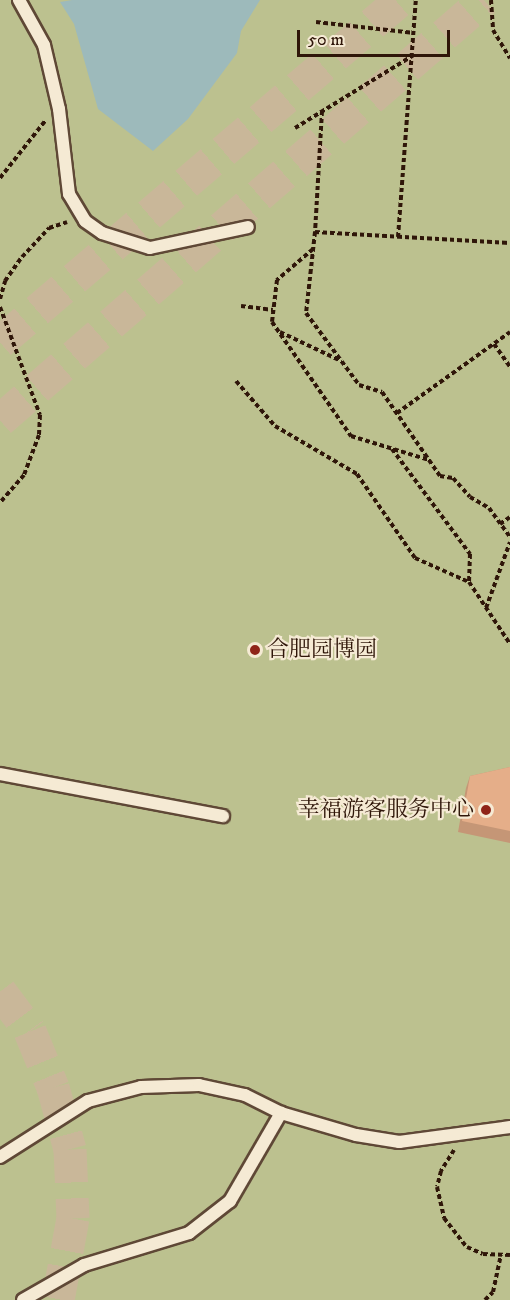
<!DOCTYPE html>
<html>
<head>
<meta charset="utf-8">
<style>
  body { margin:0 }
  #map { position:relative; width:510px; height:1300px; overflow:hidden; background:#efdfbd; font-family:"IM FELL DW Pica","Noto Serif SC",serif }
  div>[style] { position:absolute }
  .green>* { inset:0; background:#bcc18f; transform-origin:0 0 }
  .water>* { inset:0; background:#9dbabb }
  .primary-tunnel>* { height:33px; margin-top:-16.5px; transform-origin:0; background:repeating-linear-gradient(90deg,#c9b799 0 33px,transparent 0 49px) }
  .path>* { height:4px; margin-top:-2px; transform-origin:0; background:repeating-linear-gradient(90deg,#2f1609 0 4.5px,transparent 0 7.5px) }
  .roads { filter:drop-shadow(2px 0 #5f4836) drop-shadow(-2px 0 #5f4836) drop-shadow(0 2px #5f4836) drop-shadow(0 -2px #5f4836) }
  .lane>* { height:12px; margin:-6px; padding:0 6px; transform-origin:6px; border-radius:6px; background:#f5ead4 }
  .wall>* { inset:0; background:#c59676 }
  .building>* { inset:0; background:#e5ae89 }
  .dots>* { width:16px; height:16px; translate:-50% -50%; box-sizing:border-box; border:3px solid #f5ead4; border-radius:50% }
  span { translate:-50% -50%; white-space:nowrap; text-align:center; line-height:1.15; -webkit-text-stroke:4.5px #f5ead4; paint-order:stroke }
  .poi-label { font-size:22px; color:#2f1609 }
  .left { translate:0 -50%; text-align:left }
  .right { translate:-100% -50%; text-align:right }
  .scale { position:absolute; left:297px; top:30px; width:153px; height:27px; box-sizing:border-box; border:3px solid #2f1609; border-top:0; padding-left:8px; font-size:18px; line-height:21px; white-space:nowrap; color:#2f1609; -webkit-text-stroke:4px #f5ead4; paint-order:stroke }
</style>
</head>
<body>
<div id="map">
  <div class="green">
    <i style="left:0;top:0;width:510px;height:1300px"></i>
  </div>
  <div class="water">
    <i style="clip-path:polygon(72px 0,260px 0,241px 31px,237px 53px,188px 119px,153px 151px,98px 109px,74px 24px,60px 2px)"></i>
  </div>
  <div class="primary-tunnel">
    <i style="left:0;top:342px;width:526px;rotate:-40.53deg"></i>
    <i style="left:0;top:420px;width:641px;rotate:-40.95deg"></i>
    <i style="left:0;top:991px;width:50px;rotate:53.1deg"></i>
    <i style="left:30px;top:1031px;width:61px;rotate:67.7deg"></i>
    <i style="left:53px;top:1087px;width:64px;rotate:74.7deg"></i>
    <i style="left:70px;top:1149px;width:69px;rotate:87.5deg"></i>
    <i style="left:73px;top:1218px;width:83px;rotate:100.4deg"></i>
  </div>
  <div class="path">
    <i style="left:491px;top:0;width:30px;rotate:86deg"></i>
    <i style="left:493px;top:30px;width:33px;rotate:59deg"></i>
    <i style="left:316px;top:22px;width:99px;rotate:6.4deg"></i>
    <i style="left:322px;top:111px;width:121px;rotate:93.3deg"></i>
    <i style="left:315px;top:232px;width:81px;rotate:96.3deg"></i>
    <i style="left:306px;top:313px;width:89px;rotate:53.6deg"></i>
    <i style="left:359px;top:385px;width:24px;rotate:17deg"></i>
    <i style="left:382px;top:392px;width:102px;rotate:55.4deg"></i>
    <i style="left:440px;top:476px;width:13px;rotate:9deg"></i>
    <i style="left:453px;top:478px;width:25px;rotate:48deg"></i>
    <i style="left:470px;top:497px;width:22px;rotate:30deg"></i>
    <i style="left:489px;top:508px;width:36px;rotate:54deg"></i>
    <i style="left:295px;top:128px;width:137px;rotate:-31.6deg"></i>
    <i style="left:0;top:178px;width:73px;rotate:-51.7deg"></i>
    <i style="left:315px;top:232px;width:195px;rotate:3.2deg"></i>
    <i style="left:398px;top:237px;width:238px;rotate:-85.7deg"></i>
    <i style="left:313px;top:249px;width:48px;rotate:139.3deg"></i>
    <i style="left:277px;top:280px;width:42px;rotate:96.8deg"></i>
    <i style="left:272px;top:322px;width:139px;rotate:55.3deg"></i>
    <i style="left:351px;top:436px;width:82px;rotate:17.1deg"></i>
    <i style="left:0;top:299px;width:19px;rotate:-74deg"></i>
    <i style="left:5px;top:281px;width:29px;rotate:-55deg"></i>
    <i style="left:22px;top:257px;width:40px;rotate:-47deg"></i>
    <i style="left:49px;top:228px;width:19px;rotate:-18deg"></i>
    <i style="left:241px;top:306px;width:32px;rotate:7deg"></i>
    <i style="left:0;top:307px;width:115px;rotate:69.7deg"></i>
    <i style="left:40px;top:415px;width:20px;rotate:93deg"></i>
    <i style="left:39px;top:435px;width:43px;rotate:110.6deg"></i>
    <i style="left:24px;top:475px;width:37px;rotate:131deg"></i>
    <i style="left:280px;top:332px;width:68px;rotate:25.4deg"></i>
    <i style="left:494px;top:344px;width:28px;rotate:55deg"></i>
    <i style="left:236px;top:381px;width:60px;rotate:49.1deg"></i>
    <i style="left:275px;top:426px;width:95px;rotate:30.3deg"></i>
    <i style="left:357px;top:474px;width:102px;rotate:55.4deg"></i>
    <i style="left:415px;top:558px;width:59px;rotate:24deg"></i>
    <i style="left:469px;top:582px;width:74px;rotate:56.5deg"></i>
    <i style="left:397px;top:413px;width:139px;rotate:-35.6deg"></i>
    <i style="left:392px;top:449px;width:131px;rotate:53.4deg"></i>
    <i style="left:470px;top:554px;width:28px;rotate:92deg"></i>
    <i style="left:500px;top:524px;width:12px;rotate:-35deg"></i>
    <i style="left:486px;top:608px;width:70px;rotate:-70deg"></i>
    <i style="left:454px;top:1150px;width:25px;rotate:122deg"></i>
    <i style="left:441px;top:1171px;width:16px;rotate:104deg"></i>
    <i style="left:437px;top:1187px;width:32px;rotate:77deg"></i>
    <i style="left:444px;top:1218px;width:37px;rotate:52deg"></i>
    <i style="left:467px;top:1247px;width:17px;rotate:24deg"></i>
    <i style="left:483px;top:1254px;width:27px;rotate:2deg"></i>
    <i style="left:485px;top:1300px;width:11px;rotate:-45deg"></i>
    <i style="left:493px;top:1292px;width:38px;rotate:-78deg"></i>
  </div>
  <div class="roads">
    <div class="lane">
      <i style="left:19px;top:0;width:51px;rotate:60.9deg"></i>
      <i style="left:44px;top:45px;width:66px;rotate:76.8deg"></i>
      <i style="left:59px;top:109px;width:86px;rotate:83.3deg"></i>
      <i style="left:69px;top:194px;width:31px;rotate:59deg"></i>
      <i style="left:85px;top:221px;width:21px;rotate:35deg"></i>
      <i style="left:102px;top:233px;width:50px;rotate:17.4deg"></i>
      <i style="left:150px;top:248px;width:100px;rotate:-12.1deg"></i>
      <i style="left:0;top:774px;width:227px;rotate:10.7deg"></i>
      <i style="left:0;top:1157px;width:104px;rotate:-32.5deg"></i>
      <i style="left:88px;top:1101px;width:55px;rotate:-14.8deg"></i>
      <i style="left:141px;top:1087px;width:58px;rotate:-2deg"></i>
      <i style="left:199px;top:1085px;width:47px;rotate:12.3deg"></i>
      <i style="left:245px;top:1095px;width:40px;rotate:26.6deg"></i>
      <i style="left:281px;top:1113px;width:78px;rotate:16.3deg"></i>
      <i style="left:356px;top:1135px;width:44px;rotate:9.2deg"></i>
      <i style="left:399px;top:1142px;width:112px;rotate:-7.7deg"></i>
      <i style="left:23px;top:1300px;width:70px;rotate:-29.8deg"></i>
      <i style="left:84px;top:1265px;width:110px;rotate:-16.9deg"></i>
      <i style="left:189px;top:1233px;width:52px;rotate:-38deg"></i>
      <i style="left:230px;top:1201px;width:102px;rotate:-59.9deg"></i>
    </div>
  </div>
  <div class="wall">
    <i style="clip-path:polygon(510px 767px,510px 843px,458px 832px,466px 788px,470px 776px)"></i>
  </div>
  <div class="building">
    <i style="clip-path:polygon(510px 767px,510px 831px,462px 821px,470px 776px)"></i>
  </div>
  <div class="dots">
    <i style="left:255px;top:650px;background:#8f2418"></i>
    <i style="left:486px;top:810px;background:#8f2418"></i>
  </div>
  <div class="poi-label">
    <span class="left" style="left:267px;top:650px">合肥园博园</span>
    <span class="right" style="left:474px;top:810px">幸福游客服务中心</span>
  </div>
  <div class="scale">50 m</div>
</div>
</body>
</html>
